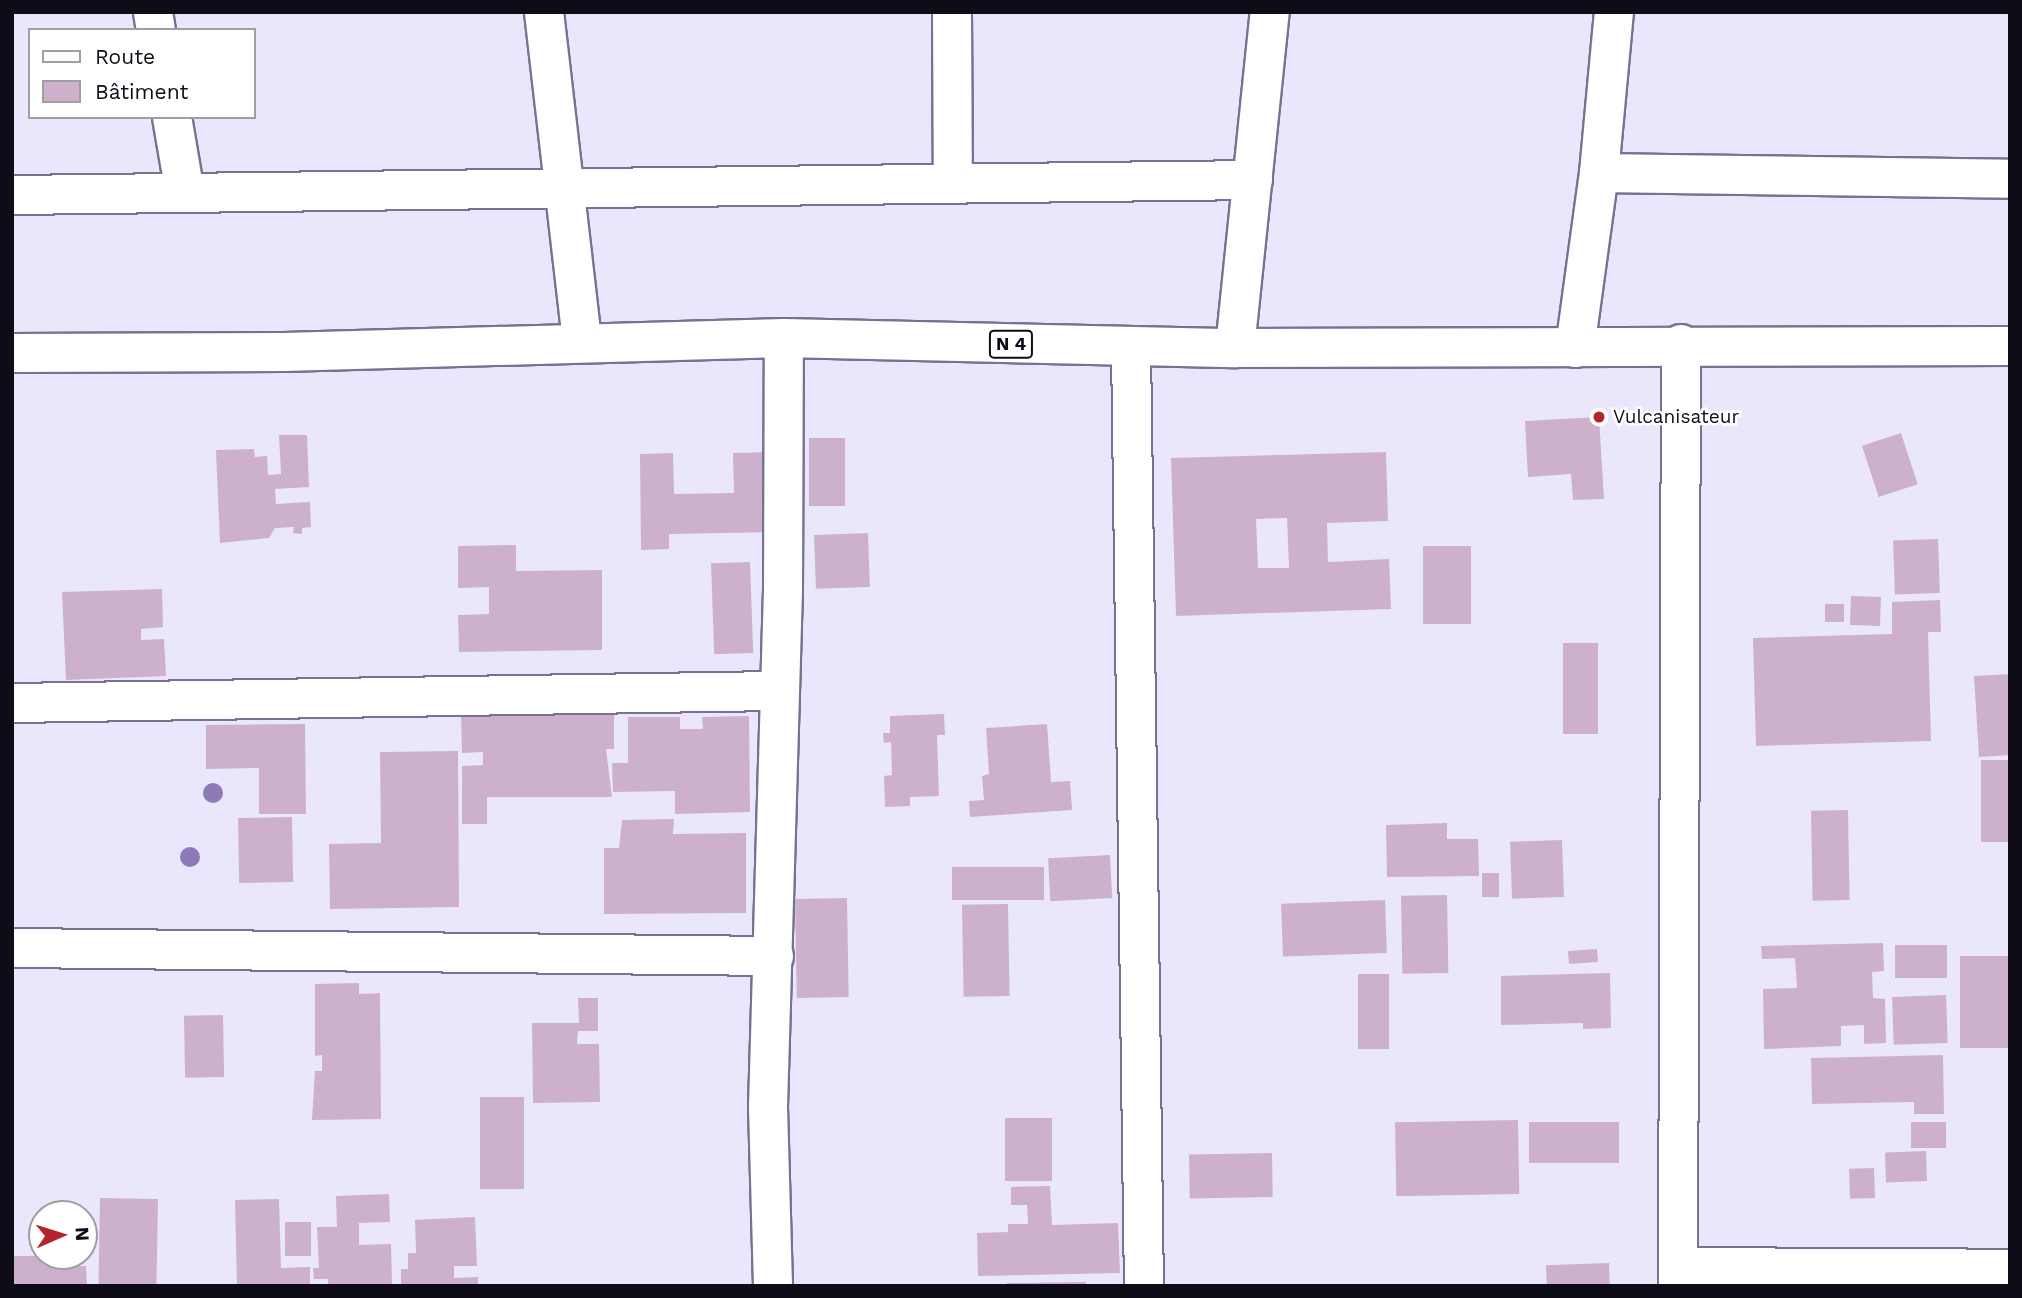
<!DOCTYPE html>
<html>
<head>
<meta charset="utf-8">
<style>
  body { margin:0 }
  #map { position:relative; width:2022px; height:1298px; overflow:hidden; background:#eae7fc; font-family:"Work Sans",sans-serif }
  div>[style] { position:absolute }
  .building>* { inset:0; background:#cdb1cc; transform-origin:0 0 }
  .roads { filter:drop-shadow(2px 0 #787292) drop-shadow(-2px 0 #787292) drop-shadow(0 2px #787292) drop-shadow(0 -2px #787292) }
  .minor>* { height:38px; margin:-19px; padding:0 19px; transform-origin:19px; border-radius:19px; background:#fff }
  .major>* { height:38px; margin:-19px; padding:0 19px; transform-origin:19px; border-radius:19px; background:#fff }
  .trees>* { width:20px; height:20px; margin:-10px; border-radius:50%; background:#8d7ab8 }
  .dots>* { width:19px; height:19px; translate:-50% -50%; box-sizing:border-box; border:4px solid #fff; border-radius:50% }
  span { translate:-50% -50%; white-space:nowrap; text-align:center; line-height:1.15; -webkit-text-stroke:5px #fff; paint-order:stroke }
  .shield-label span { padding:2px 5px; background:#fff; border:2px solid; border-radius:5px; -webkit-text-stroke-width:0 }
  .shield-label { font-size:18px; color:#0e0c17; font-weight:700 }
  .poi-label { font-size:19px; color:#0e0c17 }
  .left { translate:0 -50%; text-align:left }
  .frame { position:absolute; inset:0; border:14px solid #0e0c17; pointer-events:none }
  .legend { position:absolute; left:28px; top:28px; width:228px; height:91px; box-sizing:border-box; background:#fff; border:2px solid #9f9ea2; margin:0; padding:9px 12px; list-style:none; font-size:21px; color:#0e0c17 }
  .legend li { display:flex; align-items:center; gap:14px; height:35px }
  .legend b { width:35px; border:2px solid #9f9ea2 }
  .north { position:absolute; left:28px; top:1200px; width:70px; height:70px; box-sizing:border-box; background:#fff; border:2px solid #9f9ea2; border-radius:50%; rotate:87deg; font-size:19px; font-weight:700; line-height:28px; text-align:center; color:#0e0c17 }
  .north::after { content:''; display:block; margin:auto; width:24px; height:32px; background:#b5242c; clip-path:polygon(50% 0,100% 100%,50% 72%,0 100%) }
</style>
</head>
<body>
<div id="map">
  <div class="building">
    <i style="clip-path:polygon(1599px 417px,1604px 499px,1573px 500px,1571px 474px,1528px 477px,1525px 421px)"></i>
    <i style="left:1901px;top:433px;width:54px;height:41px;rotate:72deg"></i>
    <i style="clip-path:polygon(279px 435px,307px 435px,309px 487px,275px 489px,276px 504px,310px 502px,311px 527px,302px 528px,302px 534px,293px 533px,294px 527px,275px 528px,269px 538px,220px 543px,216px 450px,254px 449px,255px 457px,267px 456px,268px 475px,281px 474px)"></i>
    <i style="left:809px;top:438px;width:36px;height:68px"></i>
    <i style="clip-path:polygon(770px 452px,771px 532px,669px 534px,669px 549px,641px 550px,640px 454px,673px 453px,674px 494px,734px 493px,733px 453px)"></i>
    <i style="clip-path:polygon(evenodd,1386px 452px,1388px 521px,1327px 523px,1328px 562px,1389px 559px,1391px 609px,1176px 616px,1171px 458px,1386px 452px,1287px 518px,1289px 568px,1258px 568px,1256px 519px,1287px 518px)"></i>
    <i style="left:868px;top:533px;width:54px;height:54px;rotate:88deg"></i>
    <i style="left:1938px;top:539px;width:54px;height:45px;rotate:88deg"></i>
    <i style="clip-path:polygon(516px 545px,516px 571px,602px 570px,602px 650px,459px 652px,458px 615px,489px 614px,489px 587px,458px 588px,458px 546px)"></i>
    <i style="left:1423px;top:546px;width:48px;height:78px"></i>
    <i style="left:750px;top:562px;width:91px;height:39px;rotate:88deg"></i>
    <i style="clip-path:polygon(162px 589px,163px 627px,141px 629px,141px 640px,164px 639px,166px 676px,66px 680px,62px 592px)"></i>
    <i style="left:1881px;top:597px;width:29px;height:30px;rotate:92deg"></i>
    <i style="clip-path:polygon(1940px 600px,1941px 632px,1928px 632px,1931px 741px,1756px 746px,1753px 638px,1892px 634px,1892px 602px)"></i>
    <i style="left:1825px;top:604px;width:19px;height:18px"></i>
    <i style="left:1563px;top:643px;width:35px;height:91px"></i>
    <i style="clip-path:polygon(2010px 674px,2010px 755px,1979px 757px,1974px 676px)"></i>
    <i style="clip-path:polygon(614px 713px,614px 749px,606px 749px,612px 797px,487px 797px,487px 824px,462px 824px,462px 766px,483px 765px,483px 752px,462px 753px,461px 715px)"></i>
    <i style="clip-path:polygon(944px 714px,945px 735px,937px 735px,939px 796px,910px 797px,910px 806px,885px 807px,884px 776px,892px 775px,891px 742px,884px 743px,883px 733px,890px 733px,890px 716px)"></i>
    <i style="clip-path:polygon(749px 716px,750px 812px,675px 814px,675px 791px,613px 792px,612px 763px,628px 763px,628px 717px,680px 717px,680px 729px,703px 729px,702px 717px)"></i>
    <i style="clip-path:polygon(305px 724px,306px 814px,259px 814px,259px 768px,206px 769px,206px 725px)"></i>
    <i style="clip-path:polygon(1047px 724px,1051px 782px,1070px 781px,1072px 810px,970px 817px,969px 801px,984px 800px,982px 776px,989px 774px,986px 728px)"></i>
    <i style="clip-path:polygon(458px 751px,459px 907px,330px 909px,329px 844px,381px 843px,380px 752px)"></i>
    <i style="left:2010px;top:760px;width:82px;height:29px;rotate:90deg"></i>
    <i style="left:1848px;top:810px;width:90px;height:37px;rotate:89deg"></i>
    <i style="left:292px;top:817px;width:65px;height:54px;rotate:89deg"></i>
    <i style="clip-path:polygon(674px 819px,673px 834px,746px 833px,746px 913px,604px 914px,604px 848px,619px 848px,622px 820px)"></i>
    <i style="clip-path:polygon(1447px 823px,1447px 839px,1478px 839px,1479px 876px,1387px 877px,1386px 825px)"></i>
    <i style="left:1562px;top:840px;width:57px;height:52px;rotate:88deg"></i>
    <i style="left:1110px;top:855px;width:43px;height:62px;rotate:87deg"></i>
    <i style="left:1044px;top:867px;width:33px;height:92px;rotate:90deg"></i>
    <i style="left:1482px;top:873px;width:17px;height:24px"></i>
    <i style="left:1447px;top:895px;width:78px;height:46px;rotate:89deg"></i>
    <i style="left:847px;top:898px;width:99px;height:52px;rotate:89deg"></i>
    <i style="left:1385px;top:900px;width:53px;height:104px;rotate:88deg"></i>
    <i style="left:1008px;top:904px;width:92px;height:46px;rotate:89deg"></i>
    <i style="clip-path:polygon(1883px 943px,1884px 971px,1872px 972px,1873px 998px,1885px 999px,1886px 1043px,1864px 1044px,1864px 1025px,1841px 1026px,1841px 1046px,1764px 1049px,1763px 989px,1797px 988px,1795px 958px,1762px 959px,1761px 946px)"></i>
    <i style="left:1895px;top:945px;width:52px;height:33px"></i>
    <i style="left:1597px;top:949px;width:13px;height:29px;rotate:86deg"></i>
    <i style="left:2010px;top:956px;width:92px;height:50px;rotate:90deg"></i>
    <i style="clip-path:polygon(1610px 973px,1611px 1028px,1583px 1029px,1583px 1023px,1501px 1025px,1501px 976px)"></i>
    <i style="left:1358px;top:974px;width:31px;height:75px"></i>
    <i style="clip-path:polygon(359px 983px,359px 994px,380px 993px,381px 1119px,312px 1120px,315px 1071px,322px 1071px,322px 1055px,315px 1056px,315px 984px)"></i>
    <i style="left:1946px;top:995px;width:48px;height:54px;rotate:88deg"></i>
    <i style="clip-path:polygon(578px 998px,598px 998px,598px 1031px,578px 1031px,577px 1044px,599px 1044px,600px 1102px,533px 1103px,532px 1023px,579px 1023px)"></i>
    <i style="left:223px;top:1015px;width:62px;height:39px;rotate:89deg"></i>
    <i style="clip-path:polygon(1943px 1055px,1944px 1114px,1914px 1114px,1914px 1102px,1812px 1104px,1811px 1058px)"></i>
    <i style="left:480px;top:1097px;width:44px;height:92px"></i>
    <i style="left:1005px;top:1118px;width:47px;height:63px"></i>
    <i style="left:1518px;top:1120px;width:74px;height:123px;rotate:89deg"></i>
    <i style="left:1619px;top:1122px;width:41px;height:90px;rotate:90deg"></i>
    <i style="left:1911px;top:1122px;width:35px;height:26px"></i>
    <i style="left:1926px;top:1151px;width:30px;height:41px;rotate:88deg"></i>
    <i style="left:1272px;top:1153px;width:44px;height:83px;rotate:89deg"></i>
    <i style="left:1874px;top:1168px;width:30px;height:25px;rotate:88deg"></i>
    <i style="clip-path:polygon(1050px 1186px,1052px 1225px,1118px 1223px,1120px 1273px,978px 1276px,977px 1233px,1008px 1232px,1008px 1224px,1028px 1224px,1027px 1205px,1011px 1205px,1011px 1187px)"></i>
    <i style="clip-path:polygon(389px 1194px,390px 1222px,359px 1223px,359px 1245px,391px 1244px,392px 1286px,328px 1286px,328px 1279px,314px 1279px,313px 1268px,319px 1268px,317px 1227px,337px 1227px,336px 1196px)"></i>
    <i style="left:100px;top:1198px;width:58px;height:88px;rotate:1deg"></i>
    <i style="clip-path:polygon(279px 1199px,281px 1268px,310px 1267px,310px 1286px,237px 1286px,235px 1200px)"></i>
    <i style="clip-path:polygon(475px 1217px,477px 1266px,454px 1266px,454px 1278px,478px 1277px,478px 1286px,401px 1286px,401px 1269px,408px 1269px,408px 1253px,416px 1253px,415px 1220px)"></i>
    <i style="left:311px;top:1222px;width:34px;height:26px;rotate:90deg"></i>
    <i style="clip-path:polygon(12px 1256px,48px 1256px,49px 1267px,86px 1266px,87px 1286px,12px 1286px)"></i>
    <i style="left:1609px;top:1263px;width:23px;height:63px;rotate:88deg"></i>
    <i style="clip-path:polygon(1086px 1282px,1086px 1286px,1007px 1286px,1007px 1283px)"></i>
  </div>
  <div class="roads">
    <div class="minor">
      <i style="left:153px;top:12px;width:18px;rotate:81deg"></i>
      <i style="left:544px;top:12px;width:332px;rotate:83.4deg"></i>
      <i style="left:952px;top:12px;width:172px;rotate:89.7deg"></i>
      <i style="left:172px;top:117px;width:77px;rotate:80.3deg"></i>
      <i style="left:1599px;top:173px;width:411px;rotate:0.8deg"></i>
      <i style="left:12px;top:195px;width:1241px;rotate:-0.69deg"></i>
      <i style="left:1131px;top:347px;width:939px;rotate:89.21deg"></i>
      <i style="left:1235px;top:348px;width:338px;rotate:-84.1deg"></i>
      <i style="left:1575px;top:348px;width:177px;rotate:-82.2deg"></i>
      <i style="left:1599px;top:173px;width:162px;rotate:-84.7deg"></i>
      <i style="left:12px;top:703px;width:768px;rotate:-0.9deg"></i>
      <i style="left:12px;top:948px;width:762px;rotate:0.6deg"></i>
      <i style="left:1678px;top:1267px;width:332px;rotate:0.3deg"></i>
      <i style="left:773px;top:1286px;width:179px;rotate:-91.6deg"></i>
      <i style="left:768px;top:1107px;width:517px;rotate:-88.34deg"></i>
      <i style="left:783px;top:590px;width:252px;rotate:-89.8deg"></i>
      <i style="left:1678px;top:1286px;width:942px;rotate:-89.82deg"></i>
    </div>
    <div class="major">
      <i style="left:12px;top:353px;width:272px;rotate:-0.2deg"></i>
      <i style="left:284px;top:352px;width:500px;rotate:-1.6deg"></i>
      <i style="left:784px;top:338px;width:451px;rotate:1.3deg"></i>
      <i style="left:1235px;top:348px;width:775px;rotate:-0.15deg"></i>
    </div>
  </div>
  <div class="trees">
    <i style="left:213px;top:793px"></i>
    <i style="left:190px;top:857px"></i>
  </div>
  <div class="dots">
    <i style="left:1599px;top:417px;background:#b5242c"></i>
  </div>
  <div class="shield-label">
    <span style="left:1011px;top:344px">N 4</span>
  </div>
  <div class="poi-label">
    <span class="left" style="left:1613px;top:417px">Vulcanisateur</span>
  </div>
  <div class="frame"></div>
  <ul class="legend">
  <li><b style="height:9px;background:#fff"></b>Route</li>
  <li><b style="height:19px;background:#cdb1cc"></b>Bâtiment</li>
  </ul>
  <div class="north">N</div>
</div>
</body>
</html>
